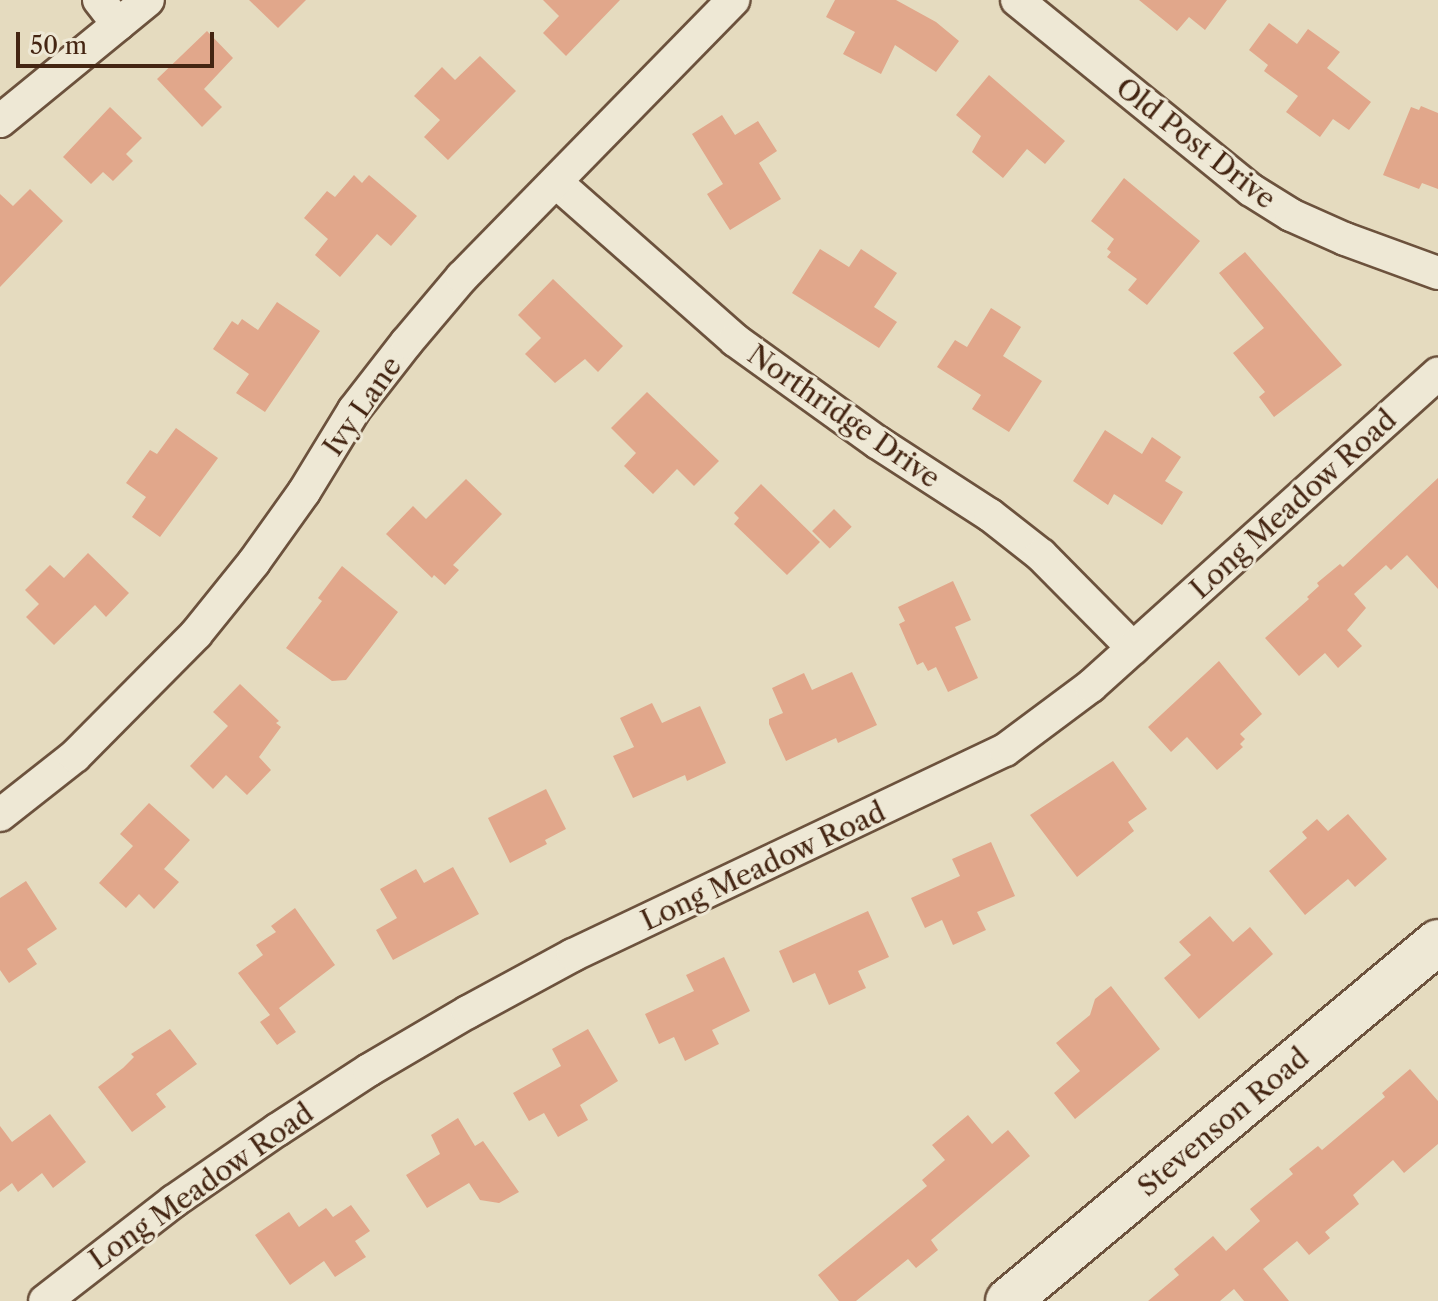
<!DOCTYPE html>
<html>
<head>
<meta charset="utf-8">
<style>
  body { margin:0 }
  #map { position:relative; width:1438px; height:1301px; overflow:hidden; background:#e5dbbf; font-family:"Libre Caslon Text",serif }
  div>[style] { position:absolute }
  .building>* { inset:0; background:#e1a78b; transform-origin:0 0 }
  .roads { filter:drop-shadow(2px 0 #6c523d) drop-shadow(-2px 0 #6c523d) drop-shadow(0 2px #6c523d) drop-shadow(0 -2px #6c523d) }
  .minor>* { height:32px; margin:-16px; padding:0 16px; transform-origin:16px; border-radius:16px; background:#eee8d5 }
  .secondary>* { height:44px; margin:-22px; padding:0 22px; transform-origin:22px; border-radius:22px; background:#eee8d5 }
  span { translate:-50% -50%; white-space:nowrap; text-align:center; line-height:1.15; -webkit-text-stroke:6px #eee8d5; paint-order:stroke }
  .street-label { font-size:28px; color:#442512 }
  .scale { position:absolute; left:16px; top:32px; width:198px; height:36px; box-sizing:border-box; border:4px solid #442512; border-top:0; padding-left:10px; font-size:24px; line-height:28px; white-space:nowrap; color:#442512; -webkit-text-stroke:6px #eee8d5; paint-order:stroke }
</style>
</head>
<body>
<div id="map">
  <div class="building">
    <i style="clip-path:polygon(249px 0,306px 0,278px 28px)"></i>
    <i style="clip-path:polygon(543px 0,620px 0,566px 56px,543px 33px,559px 16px)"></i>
    <i style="clip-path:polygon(835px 0,896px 0,936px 22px,959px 41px,936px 72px,895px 45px,881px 74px,843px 54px,855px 32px,826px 17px)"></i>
    <i style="clip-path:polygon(1139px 0,1227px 0,1205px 30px,1189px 17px,1177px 31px)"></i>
    <i style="clip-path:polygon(1269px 23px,1297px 44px,1308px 29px,1340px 52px,1327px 68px,1371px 102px,1349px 130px,1333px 119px,1320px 137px,1286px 112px,1298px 96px,1264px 71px,1268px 65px,1249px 50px)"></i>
    <i style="clip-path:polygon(207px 31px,233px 58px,204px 89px,222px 107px,202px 127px,157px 79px)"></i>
    <i style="clip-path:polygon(480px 56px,516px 91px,448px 160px,424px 137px,440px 120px,414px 96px,442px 67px,455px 80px)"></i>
    <i style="clip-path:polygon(989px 75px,1065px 141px,1045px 164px,1027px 149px,1003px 178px,972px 152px,981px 136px,956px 115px)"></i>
    <i style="clip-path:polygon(1421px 106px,1438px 113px,1438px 189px,1422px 183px,1419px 189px,1383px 175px,1411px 107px,1419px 110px)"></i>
    <i style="clip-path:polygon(110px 107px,142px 138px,126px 154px,133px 161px,113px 181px,103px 172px,91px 184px,63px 157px)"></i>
    <i style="clip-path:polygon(722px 115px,735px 135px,758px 121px,777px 151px,759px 163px,781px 199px,730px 230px,707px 194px,723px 184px,692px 134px)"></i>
    <i style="clip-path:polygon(354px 175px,362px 183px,369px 175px,417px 216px,391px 246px,377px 234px,340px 277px,315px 255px,328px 239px,304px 218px,327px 191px,335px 197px)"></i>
    <i style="clip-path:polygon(1124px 178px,1200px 241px,1147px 305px,1128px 290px,1137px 279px,1107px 257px,1111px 252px,1107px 249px,1114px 239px,1091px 221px)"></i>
    <i style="clip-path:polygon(30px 189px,63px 221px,0 287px,0 194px,13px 206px)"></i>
    <i style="clip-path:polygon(820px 249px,849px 267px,861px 249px,897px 273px,874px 307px,897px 322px,879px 348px,792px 293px)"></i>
    <i style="clip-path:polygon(1245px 252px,1342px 365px,1274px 417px,1259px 397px,1265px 392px,1233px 353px,1264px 328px,1219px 273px)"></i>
    <i style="clip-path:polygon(553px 279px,623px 346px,598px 372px,585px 359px,555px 383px,525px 354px,541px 338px,518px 315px)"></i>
    <i style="clip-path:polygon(277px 302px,320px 331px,265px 412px,236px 393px,249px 374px,213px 349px,232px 321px,238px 325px,242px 319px,258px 330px)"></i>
    <i style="clip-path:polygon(991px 308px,1021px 327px,1003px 356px,1042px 381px,1009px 432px,972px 409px,981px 395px,937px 367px,955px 340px,967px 347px)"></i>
    <i style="clip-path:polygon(647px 392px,719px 461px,694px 486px,677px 469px,653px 494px,624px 466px,636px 453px,611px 428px)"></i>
    <i style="clip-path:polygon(176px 428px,218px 458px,160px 537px,132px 517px,146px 497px,126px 483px,150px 450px,157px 454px)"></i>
    <i style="clip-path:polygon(1105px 430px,1142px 454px,1152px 437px,1181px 457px,1165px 481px,1183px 492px,1162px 525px,1114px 494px,1108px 505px,1073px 481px)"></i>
    <i style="clip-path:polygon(1438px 478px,1438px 589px,1407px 555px,1391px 570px,1386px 565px,1354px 594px,1366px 608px,1347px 630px,1362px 646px,1338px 668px,1325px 653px,1299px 676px,1265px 638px,1309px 599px,1307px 597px,1319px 586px,1317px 583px,1340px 564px,1343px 567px)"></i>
    <i style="clip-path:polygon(466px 479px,502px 514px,453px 565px,459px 570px,445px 585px,434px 575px,432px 578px,386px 534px,413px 506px,426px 519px)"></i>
    <i style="clip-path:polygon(761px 484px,820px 542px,787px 575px,734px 524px,739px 518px,734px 513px)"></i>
    <i style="left:834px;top:509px;width:25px;height:31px;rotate:45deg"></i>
    <i style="clip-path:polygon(88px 553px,129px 593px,106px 617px,95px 605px,54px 645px,26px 617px,39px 604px,25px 590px,50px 565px,64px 578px)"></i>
    <i style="clip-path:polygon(342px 566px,398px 612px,346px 680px,332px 681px,286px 648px,322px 601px,318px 598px)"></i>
    <i style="clip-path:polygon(953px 581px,971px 620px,955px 627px,978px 678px,948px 692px,936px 667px,928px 671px,923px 662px,917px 665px,899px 624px,905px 621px,898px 607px)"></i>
    <i style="clip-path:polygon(1219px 661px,1262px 714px,1240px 734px,1245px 739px,1240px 744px,1243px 747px,1217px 770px,1187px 737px,1171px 752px,1148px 727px)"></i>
    <i style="clip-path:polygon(852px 672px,877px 725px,838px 743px,836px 738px,786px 761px,769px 724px,769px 719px,783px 713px,772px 688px,804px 673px,812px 690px)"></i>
    <i style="clip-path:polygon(240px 684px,279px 721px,276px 723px,281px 727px,259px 757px,271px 770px,247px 795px,226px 775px,213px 789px,190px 766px,228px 726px,213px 712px)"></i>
    <i style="clip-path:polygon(652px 703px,662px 723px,700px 706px,726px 763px,687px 781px,685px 775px,633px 798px,613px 756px,634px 747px,620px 718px)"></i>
    <i style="clip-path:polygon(1113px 761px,1147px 809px,1128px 822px,1134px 831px,1077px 877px,1030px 815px)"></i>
    <i style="clip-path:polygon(546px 789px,566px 829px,545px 840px,547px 844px,510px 863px,488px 818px)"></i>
    <i style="clip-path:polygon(149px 803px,190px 840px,164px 869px,179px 882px,154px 909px,139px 894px,126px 908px,99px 883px,133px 846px,120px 834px)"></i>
    <i style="clip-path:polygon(1348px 814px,1387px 859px,1355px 887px,1348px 879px,1305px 915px,1269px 871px,1307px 838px,1302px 832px,1317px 819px,1328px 831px)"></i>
    <i style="clip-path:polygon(991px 842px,1015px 896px,977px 912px,986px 930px,953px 945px,942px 920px,925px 928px,911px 898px,960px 876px,952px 859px)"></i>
    <i style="clip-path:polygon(453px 867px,479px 914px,393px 960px,376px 930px,397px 918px,380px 889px,416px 869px,424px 883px)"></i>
    <i style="clip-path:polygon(26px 881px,57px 929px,27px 949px,37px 964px,9px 983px,0 970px,0 898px)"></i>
    <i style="clip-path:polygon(295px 908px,335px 965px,279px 1008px,296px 1032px,277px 1045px,260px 1022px,270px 1015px,238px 973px,263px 955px,256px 945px,276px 932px,271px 926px)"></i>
    <i style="clip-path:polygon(868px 911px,889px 957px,858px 971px,866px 988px,829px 1005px,815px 973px,793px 983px,779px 951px)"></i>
    <i style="clip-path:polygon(1210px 916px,1233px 942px,1250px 927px,1273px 954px,1199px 1019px,1164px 978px,1191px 955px,1179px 942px)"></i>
    <i style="clip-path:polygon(724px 957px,750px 1011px,712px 1030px,719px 1044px,685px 1061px,674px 1037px,659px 1044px,645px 1014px,694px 991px,686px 975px)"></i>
    <i style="clip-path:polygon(1111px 986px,1160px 1049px,1075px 1119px,1054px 1093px,1080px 1071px,1056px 1043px,1090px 1015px,1095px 999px)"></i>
    <i style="clip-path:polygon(170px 1029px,197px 1064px,156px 1094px,166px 1107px,132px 1132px,98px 1087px,123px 1068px,134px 1057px,131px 1054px)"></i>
    <i style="clip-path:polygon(588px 1029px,618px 1081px,580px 1105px,588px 1120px,558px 1137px,544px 1113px,529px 1121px,513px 1093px,561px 1066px,552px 1049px)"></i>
    <i style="clip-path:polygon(1410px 1069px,1438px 1101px,1438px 1144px,1404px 1173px,1393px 1160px,1353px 1195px,1359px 1204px,1325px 1232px,1330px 1238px,1309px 1255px,1297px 1241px,1263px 1269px,1289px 1301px,1244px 1301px,1234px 1289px,1220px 1301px,1148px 1301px,1179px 1275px,1174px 1269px,1213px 1236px,1226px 1251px,1260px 1221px,1250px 1209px,1293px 1174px,1289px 1169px,1318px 1146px,1322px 1150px,1385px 1097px,1382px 1093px)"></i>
    <i style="clip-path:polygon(50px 1114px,86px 1162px,53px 1188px,42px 1173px,18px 1192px,12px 1183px,0 1192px,0 1126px,12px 1142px)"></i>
    <i style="clip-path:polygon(968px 1115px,992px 1144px,1008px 1130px,1030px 1156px,931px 1240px,938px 1250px,916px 1268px,908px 1259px,856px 1301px,839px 1301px,818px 1275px,927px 1186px,922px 1180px,945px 1160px,932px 1145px)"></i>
    <i style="clip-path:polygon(458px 1118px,475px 1146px,483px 1141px,519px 1192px,499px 1203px,480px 1200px,469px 1183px,427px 1208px,406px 1175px,440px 1154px,431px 1135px)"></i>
    <i style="clip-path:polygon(351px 1205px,370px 1231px,355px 1241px,366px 1257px,335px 1277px,324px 1261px,290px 1285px,255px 1235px,289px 1212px,299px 1227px,326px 1208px,333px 1217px)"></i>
  </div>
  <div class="roads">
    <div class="minor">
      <i style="left:99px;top:0;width:31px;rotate:52deg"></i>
      <i style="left:1017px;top:0;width:301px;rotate:39.1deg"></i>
      <i style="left:1251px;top:190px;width:47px;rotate:32deg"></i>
      <i style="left:1291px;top:215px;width:59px;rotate:24deg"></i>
      <i style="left:1345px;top:239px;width:99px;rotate:20.1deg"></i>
      <i style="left:0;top:121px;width:191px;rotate:-39.3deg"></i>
      <i style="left:556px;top:182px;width:239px;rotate:41.4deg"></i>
      <i style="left:735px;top:340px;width:175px;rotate:35.7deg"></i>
      <i style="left:877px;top:442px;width:135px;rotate:32.9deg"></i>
      <i style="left:990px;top:515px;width:65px;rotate:38.1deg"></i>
      <i style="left:1041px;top:555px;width:131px;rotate:45.3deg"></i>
      <i style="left:0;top:815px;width:95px;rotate:-38.2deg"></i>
      <i style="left:75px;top:756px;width:172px;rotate:-45.2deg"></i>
      <i style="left:196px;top:634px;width:92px;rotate:-51.1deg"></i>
      <i style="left:254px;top:562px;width:86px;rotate:-54.5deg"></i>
      <i style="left:304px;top:492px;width:96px;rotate:-58.6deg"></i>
      <i style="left:354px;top:410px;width:86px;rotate:-52.1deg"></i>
      <i style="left:407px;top:342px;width:85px;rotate:-49.8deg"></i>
      <i style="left:462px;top:277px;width:388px;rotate:-45.6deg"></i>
      <i style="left:45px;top:1301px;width:163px;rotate:-37.8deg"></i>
      <i style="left:174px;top:1201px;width:125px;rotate:-34.6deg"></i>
      <i style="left:277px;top:1130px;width:110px;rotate:-33.1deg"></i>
      <i style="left:369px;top:1070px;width:115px;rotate:-30.4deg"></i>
      <i style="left:468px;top:1012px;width:119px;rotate:-28.5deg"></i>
      <i style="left:573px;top:955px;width:478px;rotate:-25.4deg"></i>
      <i style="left:1005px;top:750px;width:107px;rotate:-36.7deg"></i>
      <i style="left:1091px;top:686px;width:467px;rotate:-42deg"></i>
    </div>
    <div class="secondary">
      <i style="left:1008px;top:1301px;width:560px;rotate:-39.86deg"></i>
    </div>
  </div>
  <div class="street-label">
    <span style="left:1196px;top:143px;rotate:38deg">Old Post Drive</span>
    <span style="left:362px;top:406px;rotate:-55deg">Ivy Lane</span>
    <span style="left:844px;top:416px;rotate:35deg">Northridge Drive</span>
    <span style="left:1293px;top:504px;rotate:-42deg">Long Meadow Road</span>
    <span style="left:763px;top:866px;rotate:-25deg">Long Meadow Road</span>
    <span style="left:1223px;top:1122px;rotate:-40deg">Stevenson Road</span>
    <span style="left:201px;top:1186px;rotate:-35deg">Long Meadow Road</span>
  </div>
  <div class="scale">50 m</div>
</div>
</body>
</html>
